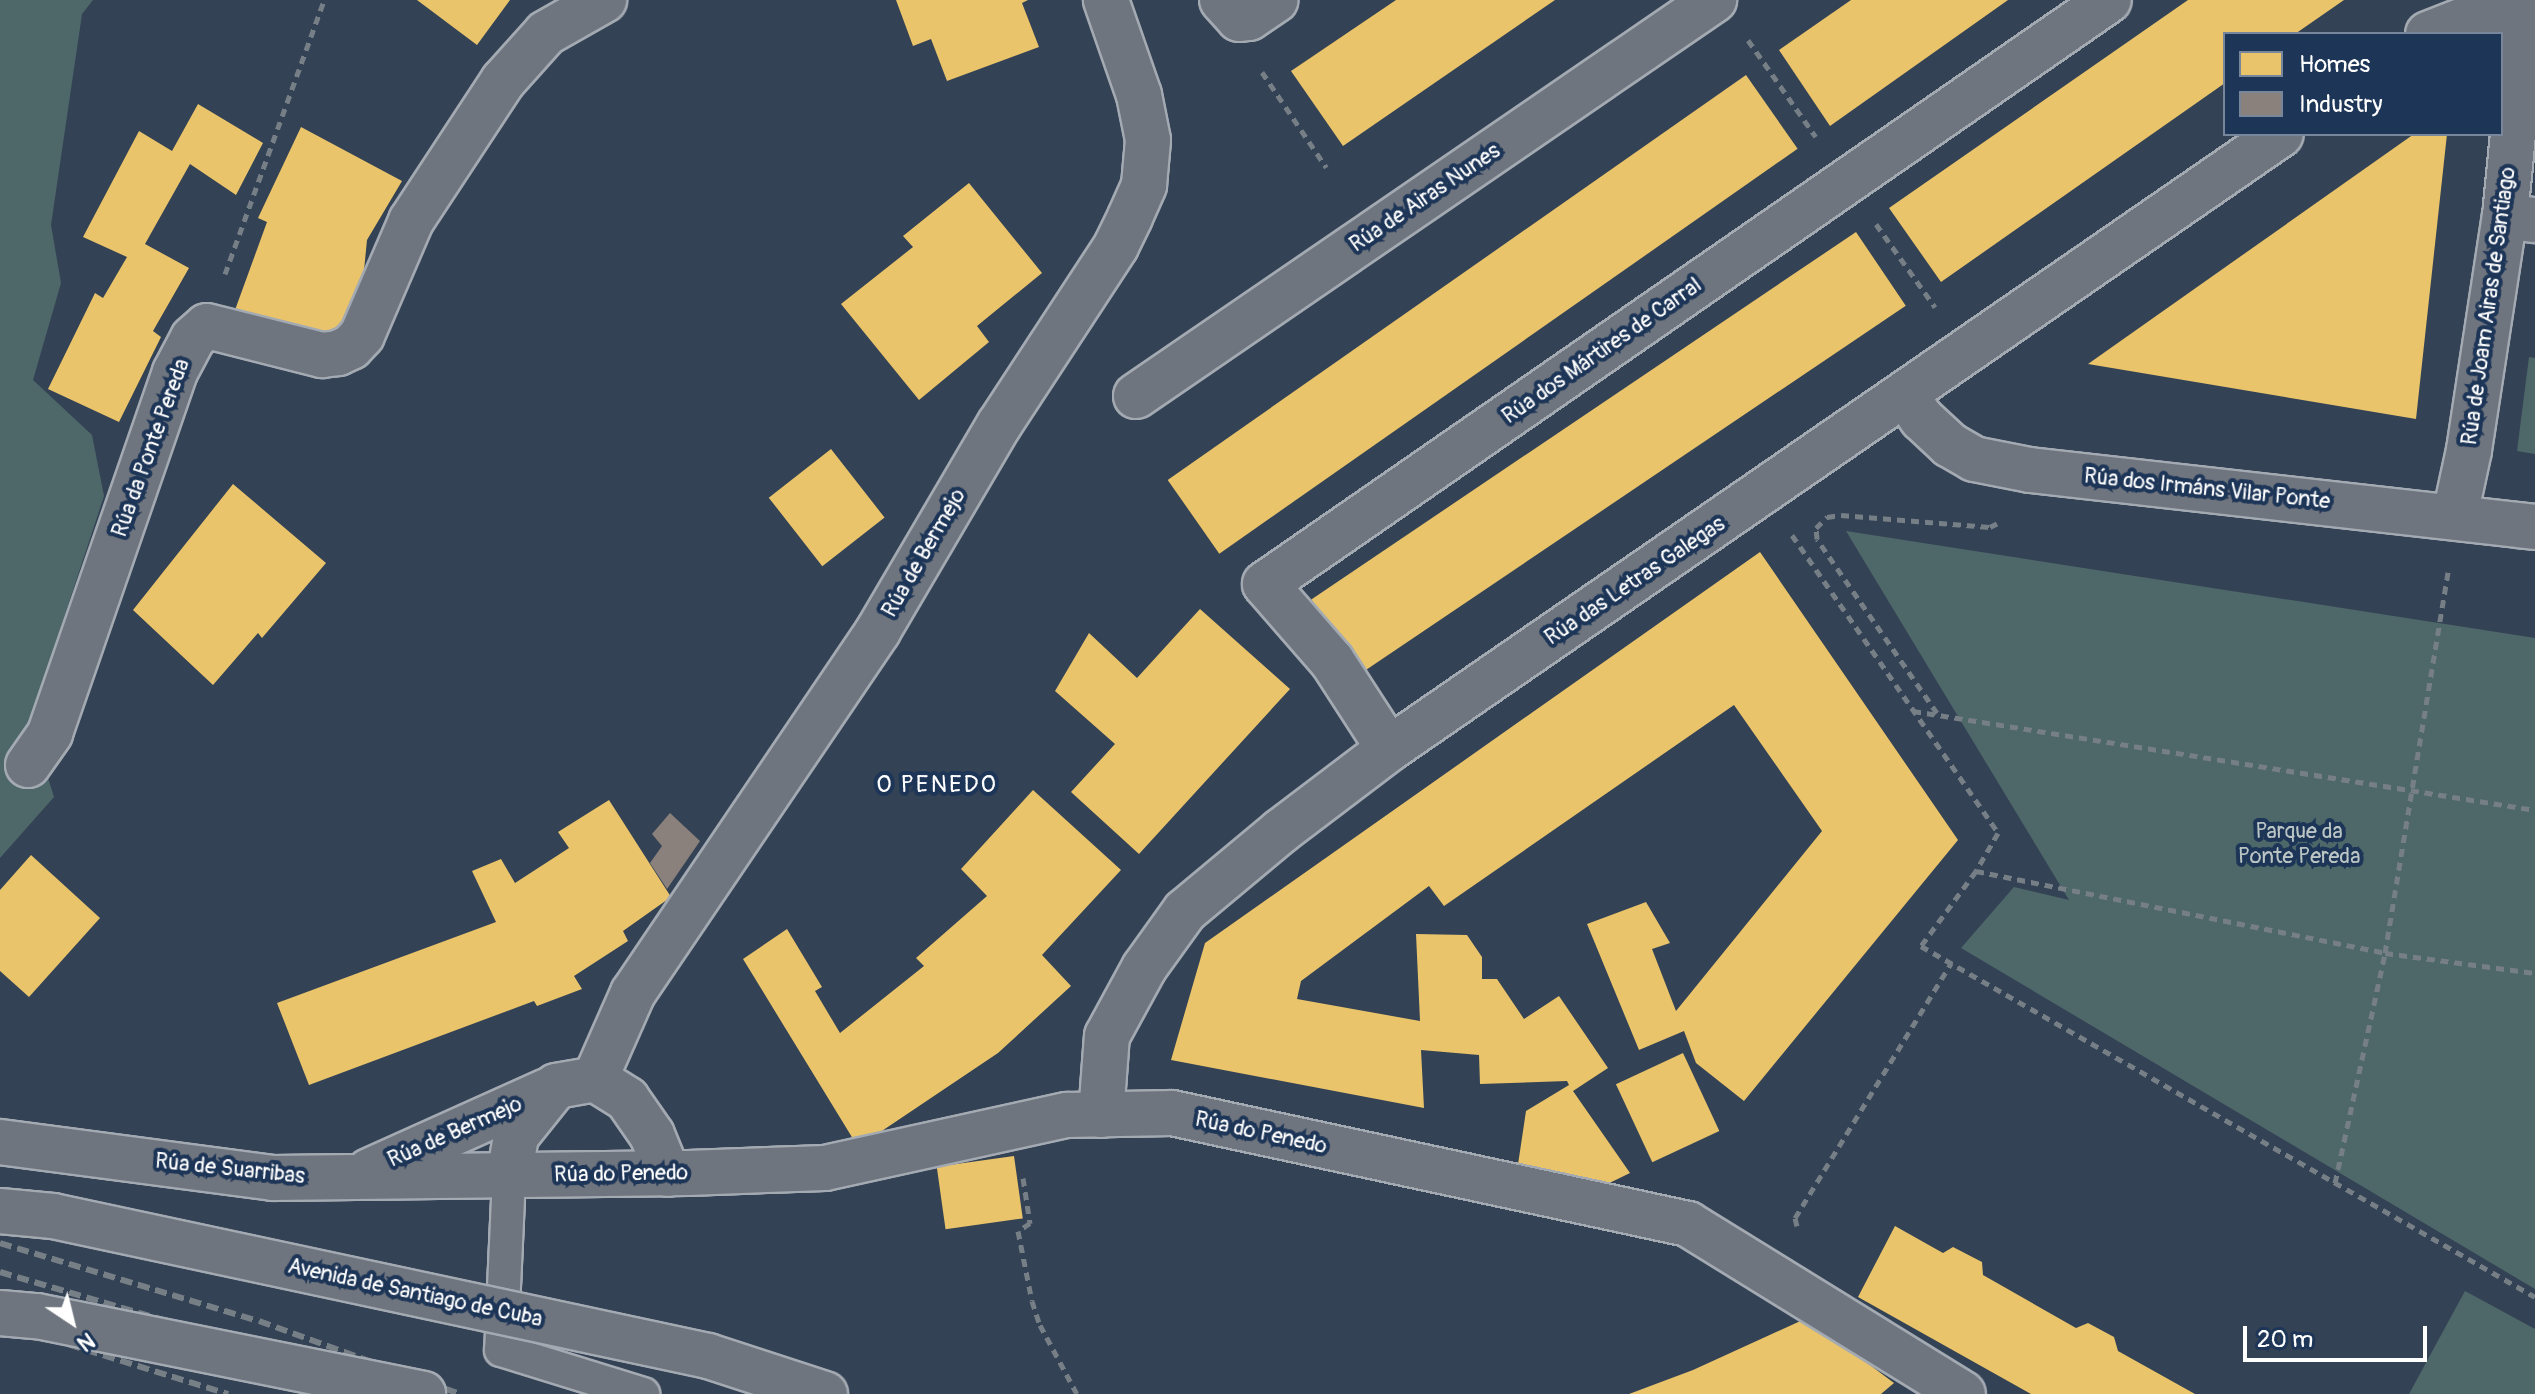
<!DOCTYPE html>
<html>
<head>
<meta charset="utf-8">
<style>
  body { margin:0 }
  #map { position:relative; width:2535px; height:1394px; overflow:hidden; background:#344255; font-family:Pangolin,sans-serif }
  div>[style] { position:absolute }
  .green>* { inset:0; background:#4e6869 }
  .homes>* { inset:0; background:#e9c46a; transform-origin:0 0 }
  .industry>* { inset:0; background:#8a817c }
  .path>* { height:5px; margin-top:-2.5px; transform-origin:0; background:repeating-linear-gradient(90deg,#767e86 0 8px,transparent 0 14px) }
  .roads { filter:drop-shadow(2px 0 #a4aab2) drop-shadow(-2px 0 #a4aab2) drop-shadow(0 2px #a4aab2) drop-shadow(0 -2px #a4aab2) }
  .service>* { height:32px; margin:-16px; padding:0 16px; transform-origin:16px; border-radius:16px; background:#6f757e }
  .pedestrian>* { height:44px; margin:-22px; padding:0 22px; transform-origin:22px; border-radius:22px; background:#6f757e }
  .minor>* { height:44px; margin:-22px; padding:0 22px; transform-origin:22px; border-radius:22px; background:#6f757e }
  .rail>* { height:6px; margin-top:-3px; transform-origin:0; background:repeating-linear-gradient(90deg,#767e86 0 12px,transparent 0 18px) }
  .bridges { filter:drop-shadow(2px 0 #a4aab2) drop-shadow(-2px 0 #a4aab2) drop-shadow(0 2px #a4aab2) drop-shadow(0 -2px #a4aab2) }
  .trunk-bridge>* { height:44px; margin:-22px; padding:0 22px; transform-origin:22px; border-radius:22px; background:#6f757e }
  span { translate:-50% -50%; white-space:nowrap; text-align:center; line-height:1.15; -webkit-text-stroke:8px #1d3557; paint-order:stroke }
  .street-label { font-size:22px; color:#fff }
  .park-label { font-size:22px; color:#bac5c4 }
  .neighbourhood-label { font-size:24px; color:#fff; letter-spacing:2px }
  .legend { position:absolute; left:2223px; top:32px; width:280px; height:104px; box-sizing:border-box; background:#1d3557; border:2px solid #77869a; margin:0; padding:10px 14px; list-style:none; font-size:24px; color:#fff }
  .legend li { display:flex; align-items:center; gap:16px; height:40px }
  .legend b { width:40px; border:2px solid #77869a }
  .north { position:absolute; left:32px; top:1282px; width:80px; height:80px; -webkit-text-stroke:6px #1d3557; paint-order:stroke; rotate:145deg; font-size:22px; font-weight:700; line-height:32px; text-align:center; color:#fff }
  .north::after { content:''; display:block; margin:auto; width:28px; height:36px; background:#fff; clip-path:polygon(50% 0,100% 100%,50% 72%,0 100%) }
  .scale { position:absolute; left:2243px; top:1326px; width:184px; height:36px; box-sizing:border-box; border:4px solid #fff; border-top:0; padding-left:10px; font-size:24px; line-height:28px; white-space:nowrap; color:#fff; -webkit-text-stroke:6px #1d3557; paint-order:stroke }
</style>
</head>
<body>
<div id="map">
  <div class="green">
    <i style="clip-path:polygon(0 0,93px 0,82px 14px,51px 225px,61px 283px,33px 380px,92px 435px,104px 496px,30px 721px,54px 797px,0 858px)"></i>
    <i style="clip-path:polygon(2529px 357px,2535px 358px,2535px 454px,2517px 451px)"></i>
    <i style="clip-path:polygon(1846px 531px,2535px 638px,2535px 1289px,1961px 948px,2014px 887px,2069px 900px)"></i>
    <i style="clip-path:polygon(2465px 1291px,2535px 1329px,2535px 1394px,2409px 1394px)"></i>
  </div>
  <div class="homes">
    <i style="clip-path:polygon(417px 0,510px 0,477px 45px)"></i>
    <i style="clip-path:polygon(896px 0,1028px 0,1022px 3px,1039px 47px,947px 81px,931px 39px,913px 46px)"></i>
    <i style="clip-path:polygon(1396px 0,1555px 0,1343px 146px,1291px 71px)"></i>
    <i style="clip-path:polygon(1851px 0,2008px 0,1830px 126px,1779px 50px)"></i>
    <i style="clip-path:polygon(2188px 0,2344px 0,2295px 34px,2225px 34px,2225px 83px,1941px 282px,1889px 208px)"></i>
    <i style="left:1746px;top:75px;width:90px;height:706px;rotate:55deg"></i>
    <i style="clip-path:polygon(198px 104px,263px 143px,236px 195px,190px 164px,145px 244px,189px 268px,153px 331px,161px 337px,119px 422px,48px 389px,95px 293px,103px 298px,127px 257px,83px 237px,139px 131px,172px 151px)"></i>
    <i style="clip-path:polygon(301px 127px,402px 181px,367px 240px,362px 291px,339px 340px,235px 310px,267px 222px,258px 218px)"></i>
    <i style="clip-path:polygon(2414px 134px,2447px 134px,2416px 419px,2088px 364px)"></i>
    <i style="clip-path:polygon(969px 183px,1042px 273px,977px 326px,989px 342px,919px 400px,841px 304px,913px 247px,903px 236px)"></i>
    <i style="left:1856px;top:232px;width:89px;height:657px;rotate:56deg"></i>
    <i style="left:831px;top:449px;width:87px;height:79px;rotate:52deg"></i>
    <i style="clip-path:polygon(233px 484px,326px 563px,262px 638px,258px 633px,213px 685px,133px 610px)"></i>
    <i style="clip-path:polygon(1760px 552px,1958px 840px,1744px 1101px,1696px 1063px,1684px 1031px,1639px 1050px,1587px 924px,1646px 902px,1670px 943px,1652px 949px,1676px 1011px,1822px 831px,1734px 705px,1444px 906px,1429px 886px,1301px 981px,1297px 999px,1420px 1021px,1416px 934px,1467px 935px,1482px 957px,1482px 979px,1497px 979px,1524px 1019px,1559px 996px,1608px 1068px,1573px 1091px,1630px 1173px,1597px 1189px,1517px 1171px,1526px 1111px,1569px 1085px,1567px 1081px,1480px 1084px,1479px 1055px,1421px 1050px,1424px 1108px,1171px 1060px,1205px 943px)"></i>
    <i style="clip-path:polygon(1200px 609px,1290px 689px,1139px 854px,1071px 792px,1115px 744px,1055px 691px,1089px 633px,1137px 678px)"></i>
    <i style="clip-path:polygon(1033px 790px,1121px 870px,1042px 955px,1071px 986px,998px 1053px,858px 1147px,743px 959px,787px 929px,822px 987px,815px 991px,840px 1033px,924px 966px,916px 958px,987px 896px,961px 869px)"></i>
    <i style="clip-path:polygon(609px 800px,671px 897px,623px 931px,628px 941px,574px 976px,582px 989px,537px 1006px,534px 1001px,309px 1085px,277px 1003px,496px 922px,472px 871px,501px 859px,515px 883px,569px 848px,558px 832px)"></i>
    <i style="clip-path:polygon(31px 855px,100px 918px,29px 997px,0 971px,0 890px)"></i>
    <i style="left:1683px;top:1053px;width:86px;height:74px;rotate:65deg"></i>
    <i style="left:1014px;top:1156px;width:63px;height:78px;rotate:82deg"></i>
    <i style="clip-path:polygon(1895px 1226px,1943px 1253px,1953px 1247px,1982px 1262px,1983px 1275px,2076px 1328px,2088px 1323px,2114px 1337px,2118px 1351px,2195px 1394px,2031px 1394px,1858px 1297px)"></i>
    <i style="clip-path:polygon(1807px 1318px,1894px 1383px,1881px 1394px,1629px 1394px,1693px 1370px)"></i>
  </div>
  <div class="industry">
    <i style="clip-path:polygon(670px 813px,700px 841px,667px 889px,650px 863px,662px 846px,652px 834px)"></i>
  </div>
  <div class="path">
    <i style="left:1748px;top:40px;width:118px;rotate:55deg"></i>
    <i style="left:1262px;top:72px;width:115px;rotate:56deg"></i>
    <i style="left:1876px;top:224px;width:102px;rotate:54.6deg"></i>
    <i style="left:225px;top:274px;width:291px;rotate:-70.1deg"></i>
    <i style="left:1792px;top:535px;width:362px;rotate:55.3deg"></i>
    <i style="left:1998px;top:833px;width:44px;rotate:120.1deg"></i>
    <i style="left:1976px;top:871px;width:93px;rotate:126.3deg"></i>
    <i style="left:1921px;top:946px;width:707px;rotate:29.75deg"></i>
    <i style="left:1913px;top:711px;width:630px;rotate:9.04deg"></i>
    <i style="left:1937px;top:713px;width:211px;rotate:-124.6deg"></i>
    <i style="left:1817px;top:539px;width:11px;rotate:-95deg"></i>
    <i style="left:1816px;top:528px;width:16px;rotate:-45deg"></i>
    <i style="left:1827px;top:517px;width:14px;rotate:-8deg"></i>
    <i style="left:1841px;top:515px;width:149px;rotate:4.6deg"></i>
    <i style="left:1990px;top:527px;width:11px;rotate:-27deg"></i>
    <i style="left:1976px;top:871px;width:417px;rotate:11.3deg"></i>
    <i style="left:2385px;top:953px;width:151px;rotate:7.6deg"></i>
    <i style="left:1023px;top:1178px;width:46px;rotate:81.2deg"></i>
    <i style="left:1030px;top:1223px;width:14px;rotate:146deg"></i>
    <i style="left:1018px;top:1231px;width:71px;rotate:78.7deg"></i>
    <i style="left:1032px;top:1301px;width:25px;rotate:72deg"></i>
    <i style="left:1040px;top:1325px;width:78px;rotate:61.8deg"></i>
    <i style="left:2335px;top:1183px;width:235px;rotate:-77.7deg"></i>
    <i style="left:2385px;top:953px;width:386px;rotate:-80.6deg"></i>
    <i style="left:1797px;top:1226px;width:8px;rotate:-104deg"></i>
    <i style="left:1795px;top:1218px;width:299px;rotate:-58.5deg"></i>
  </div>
  <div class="roads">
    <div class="service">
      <i style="left:509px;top:1177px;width:173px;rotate:92.6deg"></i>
      <i style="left:501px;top:1350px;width:149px;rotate:17.2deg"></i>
    </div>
    <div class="pedestrian">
      <i style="left:2505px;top:216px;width:30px;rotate:8deg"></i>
    </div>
    <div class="minor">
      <i style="left:1222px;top:0;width:25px;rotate:48deg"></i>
      <i style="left:1239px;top:19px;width:10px;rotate:-6deg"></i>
      <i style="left:1249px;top:18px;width:32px;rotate:-34deg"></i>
      <i style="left:2428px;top:34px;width:41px;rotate:-21.5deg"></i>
      <i style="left:2466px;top:19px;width:59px;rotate:-3.9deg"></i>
      <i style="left:1905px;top:395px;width:29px;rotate:55deg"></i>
      <i style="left:1922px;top:419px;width:38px;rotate:43deg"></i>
      <i style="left:1950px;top:445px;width:28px;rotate:30deg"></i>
      <i style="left:1974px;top:459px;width:57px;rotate:11.1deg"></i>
      <i style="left:2030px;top:470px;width:508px;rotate:6.44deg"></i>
      <i style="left:1136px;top:396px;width:701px;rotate:-34.42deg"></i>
      <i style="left:2455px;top:515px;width:66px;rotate:-77.8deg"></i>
      <i style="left:2469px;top:450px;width:237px;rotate:-81.3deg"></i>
      <i style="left:2505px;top:216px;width:217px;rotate:-84.4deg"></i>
      <i style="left:1389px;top:749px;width:105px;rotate:-122.9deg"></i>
      <i style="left:1332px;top:661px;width:102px;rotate:-131deg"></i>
      <i style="left:1265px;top:584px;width:1026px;rotate:-34.68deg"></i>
      <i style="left:28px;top:765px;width:39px;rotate:-55deg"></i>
      <i style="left:50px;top:733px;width:382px;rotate:-70.9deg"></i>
      <i style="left:175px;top:372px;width:38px;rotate:-62deg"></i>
      <i style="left:193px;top:338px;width:18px;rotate:-41deg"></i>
      <i style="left:207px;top:326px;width:119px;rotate:14.2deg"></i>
      <i style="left:322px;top:355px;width:16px;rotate:-7deg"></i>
      <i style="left:338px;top:353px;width:14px;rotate:-25deg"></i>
      <i style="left:351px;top:347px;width:16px;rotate:-47deg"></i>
      <i style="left:362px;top:335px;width:124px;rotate:-66.7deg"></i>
      <i style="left:411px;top:221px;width:168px;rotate:-56.7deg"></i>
      <i style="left:503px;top:81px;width:64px;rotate:-48.1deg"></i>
      <i style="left:546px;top:33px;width:67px;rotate:-29.6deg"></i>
      <i style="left:595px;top:1079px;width:94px;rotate:-66.2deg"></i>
      <i style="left:633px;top:993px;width:437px;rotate:-55.9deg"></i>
      <i style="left:878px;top:631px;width:239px;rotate:-59.6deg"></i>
      <i style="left:999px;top:425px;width:214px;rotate:-56.8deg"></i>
      <i style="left:1116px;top:246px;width:32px;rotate:-64deg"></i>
      <i style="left:1130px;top:217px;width:35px;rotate:-66deg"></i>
      <i style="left:1144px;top:185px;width:45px;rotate:-84.9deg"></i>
      <i style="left:1148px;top:140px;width:46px;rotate:-101.3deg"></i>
      <i style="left:1139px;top:95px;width:101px;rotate:-109.2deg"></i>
      <i style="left:1101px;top:1115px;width:79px;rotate:-85.7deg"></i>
      <i style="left:1107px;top:1036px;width:77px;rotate:-61.4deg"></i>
      <i style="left:1144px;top:968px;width:70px;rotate:-54.3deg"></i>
      <i style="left:1185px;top:911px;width:125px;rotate:-39.8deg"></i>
      <i style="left:1281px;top:831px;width:136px;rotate:-37.2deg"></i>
      <i style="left:1389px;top:749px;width:1083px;rotate:-34.58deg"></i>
      <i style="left:0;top:1142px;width:275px;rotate:7.5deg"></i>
      <i style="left:273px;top:1178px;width:415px;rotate:-0.7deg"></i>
      <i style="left:688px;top:1173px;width:137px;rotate:-2.1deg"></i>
      <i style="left:825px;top:1168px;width:248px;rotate:-12.4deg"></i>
      <i style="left:1067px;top:1115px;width:105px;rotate:-1.1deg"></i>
      <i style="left:1172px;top:1113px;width:528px;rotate:12.14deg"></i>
      <i style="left:1688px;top:1224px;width:323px;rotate:31.7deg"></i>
      <i style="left:369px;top:1171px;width:195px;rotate:-24.2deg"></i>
      <i style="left:509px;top:1177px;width:42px;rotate:-80.3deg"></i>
      <i style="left:516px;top:1136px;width:64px;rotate:-51.3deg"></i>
      <i style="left:556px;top:1086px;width:40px;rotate:-10deg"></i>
      <i style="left:595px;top:1079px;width:38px;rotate:32deg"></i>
      <i style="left:627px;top:1099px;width:44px;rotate:55.2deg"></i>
      <i style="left:652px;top:1135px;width:42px;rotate:67.7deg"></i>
    </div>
  </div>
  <div class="rail">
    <i style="left:0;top:1243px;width:270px;rotate:16.8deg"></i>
    <i style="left:259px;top:1321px;width:214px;rotate:20deg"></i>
    <i style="left:0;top:1272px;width:254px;rotate:16.4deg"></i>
    <i style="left:244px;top:1344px;width:134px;rotate:22deg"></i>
    <i style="left:0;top:1323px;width:239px;rotate:17.3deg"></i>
  </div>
  <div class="bridges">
    <div class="trunk-bridge">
      <i style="left:0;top:1211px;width:53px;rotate:5.4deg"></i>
      <i style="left:53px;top:1216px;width:670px;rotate:12.06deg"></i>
      <i style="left:708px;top:1356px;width:123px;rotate:18deg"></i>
      <i style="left:0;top:1313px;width:37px;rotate:5deg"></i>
      <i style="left:37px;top:1316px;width:394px;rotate:11.4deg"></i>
    </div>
  </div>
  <div class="street-label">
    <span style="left:1425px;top:198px;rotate:-34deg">Rúa de Airas Nunes</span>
    <span style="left:2489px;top:306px;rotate:-82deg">Rúa de Joam Airas de Santiago</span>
    <span style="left:1602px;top:351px;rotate:-35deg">Rúa dos Mártires de Carral</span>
    <span style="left:151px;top:448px;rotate:-70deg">Rúa da Ponte Pereda</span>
    <span style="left:2207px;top:489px;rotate:6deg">Rúa dos Irmáns Vilar Ponte</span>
    <span style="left:924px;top:553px;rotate:-60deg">Rúa de Bermejo</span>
    <span style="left:1635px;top:581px;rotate:-34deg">Rúa das Letras Galegas</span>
    <span style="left:455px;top:1132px;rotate:-24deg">Rúa de Bermejo</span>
    <span style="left:1261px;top:1133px;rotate:12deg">Rúa do Penedo</span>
    <span style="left:230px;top:1169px;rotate:6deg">Rúa de Suarribas</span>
    <span style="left:621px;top:1174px;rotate:-1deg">Rúa do Penedo</span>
    <span style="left:415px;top:1293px;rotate:12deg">Avenida de Santiago de Cuba</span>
  </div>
  <div class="park-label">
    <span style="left:2299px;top:844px">Parque da<br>Ponte Pereda</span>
  </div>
  <div class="neighbourhood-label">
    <span style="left:937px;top:785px">O PENEDO</span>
  </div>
  <ul class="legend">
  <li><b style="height:22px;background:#e9c46a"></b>Homes</li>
  <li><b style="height:22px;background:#8a817c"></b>Industry</li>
  </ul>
  <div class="north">N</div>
  <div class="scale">20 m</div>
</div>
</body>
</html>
